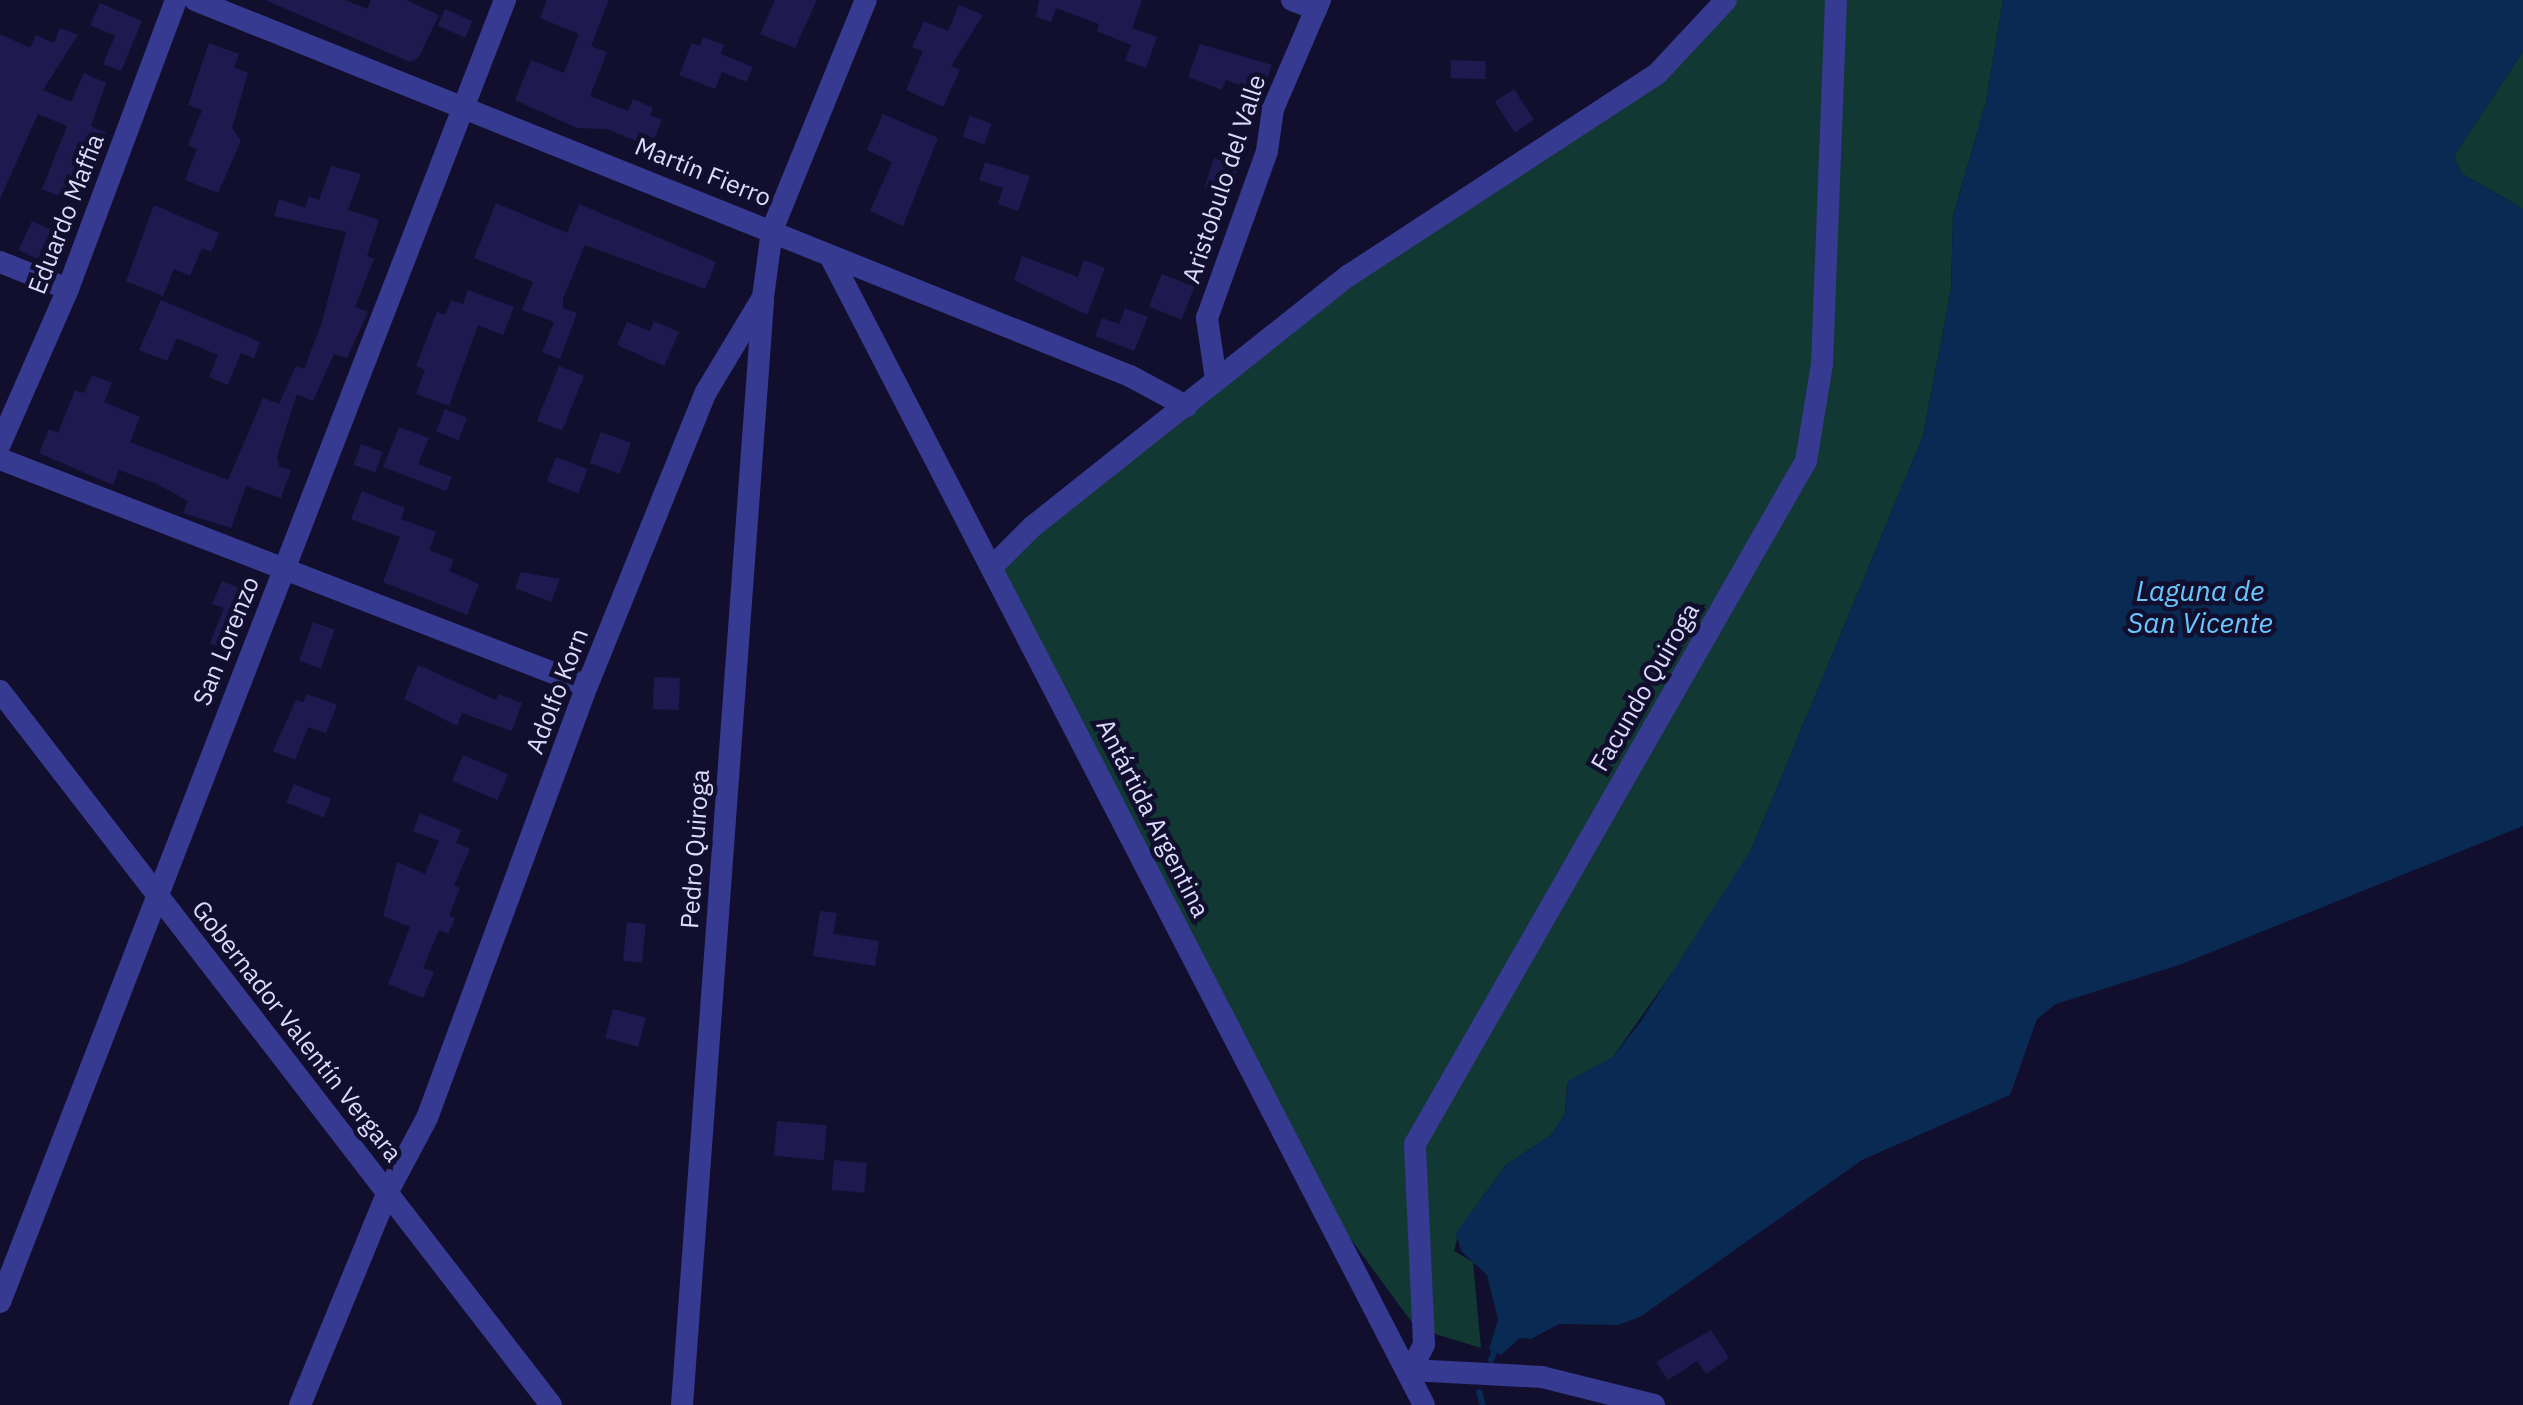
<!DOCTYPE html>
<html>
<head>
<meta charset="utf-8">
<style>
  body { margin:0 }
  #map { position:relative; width:2523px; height:1405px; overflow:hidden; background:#110f2d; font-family:"IBM Plex Sans",sans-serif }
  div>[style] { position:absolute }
  .green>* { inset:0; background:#113833 }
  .water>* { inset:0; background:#082a53 }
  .stream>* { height:6px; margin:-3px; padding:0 3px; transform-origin:3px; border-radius:3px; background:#082a53 }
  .building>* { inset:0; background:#1f1950; transform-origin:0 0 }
  .street>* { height:22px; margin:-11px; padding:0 11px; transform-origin:11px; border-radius:11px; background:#363a90 }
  span { translate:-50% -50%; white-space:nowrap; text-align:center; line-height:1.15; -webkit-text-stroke:9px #110f2d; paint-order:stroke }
  .street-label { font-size:25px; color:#dcdbff }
  .water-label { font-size:28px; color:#69c7ff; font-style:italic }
</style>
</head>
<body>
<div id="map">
  <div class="green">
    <i style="clip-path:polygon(1726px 0,2003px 0,1986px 102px,1953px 216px,1951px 290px,1923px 436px,1752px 848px,1717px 909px,1613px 1057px,1567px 1085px,1565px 1114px,1551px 1135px,1506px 1165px,1460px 1228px,1454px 1251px,1473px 1262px,1481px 1348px,1416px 1328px,1347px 1234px,993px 566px,1260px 344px,1657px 74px)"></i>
    <i style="clip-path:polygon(2523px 51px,2523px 209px,2461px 173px,2454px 156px)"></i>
  </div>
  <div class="water">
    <i style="clip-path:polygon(2003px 0,2523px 0,2523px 51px,2454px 156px,2461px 173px,2523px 209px,2523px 826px,2182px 964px,2056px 1004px,2037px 1019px,2010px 1095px,1862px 1160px,1640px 1317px,1618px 1325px,1559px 1324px,1531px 1339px,1520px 1338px,1501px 1355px,1489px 1349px,1498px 1320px,1487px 1275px,1461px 1251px,1456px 1233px,1506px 1165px,1551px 1135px,1565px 1114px,1568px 1081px,1613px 1057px,1641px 1021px,1752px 848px,1923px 436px,1951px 290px,1953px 216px,1986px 102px)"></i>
  </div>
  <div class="stream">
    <i style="left:1491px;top:1360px;width:9px;rotate:-69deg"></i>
    <i style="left:1479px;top:1392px;width:14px;rotate:73deg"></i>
  </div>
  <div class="building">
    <i style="clip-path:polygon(265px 0,345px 0,367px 9px,371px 0,406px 0,439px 15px,419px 57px,410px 62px)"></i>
    <i style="clip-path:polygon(547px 0,609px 0,591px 46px,607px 52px,590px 96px,628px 111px,633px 99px,653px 108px,650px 115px,662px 120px,654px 139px,644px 134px,641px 143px,607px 129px,577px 128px,515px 100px,531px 60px,564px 73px,579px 34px,540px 18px)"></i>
    <i style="clip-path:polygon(775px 0,817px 0,795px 48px,760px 34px)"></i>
    <i style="clip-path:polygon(1039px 0,1142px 0,1132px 28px,1157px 37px,1146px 68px,1125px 60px,1131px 45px,1097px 31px,1099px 24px,1056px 8px,1051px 22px,1036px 17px)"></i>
    <i style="clip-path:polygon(100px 3px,142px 21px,121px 71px,103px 64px,115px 36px,90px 25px)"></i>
    <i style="clip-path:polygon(959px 5px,983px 15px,951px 66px,960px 70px,943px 107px,906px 90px,923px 51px,912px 47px,924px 21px,948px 31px)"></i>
    <i style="left:445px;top:9px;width:30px;height:18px;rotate:24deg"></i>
    <i style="clip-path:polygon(60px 28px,78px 35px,43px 90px,71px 102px,84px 73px,106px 83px,91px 126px,109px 134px,77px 204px,42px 189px,67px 126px,38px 114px,0 199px,0 34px,30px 48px,36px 35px,54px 43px)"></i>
    <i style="clip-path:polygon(703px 37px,724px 45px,721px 54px,753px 67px,746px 82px,722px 72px,715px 89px,679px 75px,692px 43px,700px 46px)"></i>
    <i style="clip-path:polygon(209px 43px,239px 54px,234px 67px,248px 73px,232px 128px,241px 141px,218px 193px,185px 180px,197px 149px,188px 145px,202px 110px,188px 105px)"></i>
    <i style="clip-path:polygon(1200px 44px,1272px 65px,1262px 93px,1226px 80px,1222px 90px,1188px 77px)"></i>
    <i style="left:1451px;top:60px;width:35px;height:18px;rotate:2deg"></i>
    <i style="left:1514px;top:89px;width:37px;height:23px;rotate:57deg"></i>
    <i style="clip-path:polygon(883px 114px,938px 138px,903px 226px,870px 211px,892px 162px,867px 150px)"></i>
    <i style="left:970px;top:116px;width:23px;height:22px;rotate:20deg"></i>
    <i style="left:1214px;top:158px;width:26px;height:32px;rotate:18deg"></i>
    <i style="clip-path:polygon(985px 162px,1030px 176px,1018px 211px,998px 204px,1003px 188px,979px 180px)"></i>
    <i style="clip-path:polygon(331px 166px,361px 174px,348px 210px,379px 220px,367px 256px,374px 259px,355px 307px,368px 312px,347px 358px,334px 354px,313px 401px,297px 394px,277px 456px,279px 466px,291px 470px,281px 498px,246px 486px,231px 528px,183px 513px,188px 501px,155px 483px,119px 470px,113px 485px,39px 453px,49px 429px,58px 433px,75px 390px,84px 393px,92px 375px,112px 383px,104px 402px,140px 417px,130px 442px,228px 480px,263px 398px,279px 404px,296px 366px,304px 369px,321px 325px,346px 232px,274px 216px,279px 199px,305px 208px,309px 196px,319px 200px)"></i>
    <i style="clip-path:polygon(496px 203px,567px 233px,579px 204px,716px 262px,705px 289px,585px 245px,563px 299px,563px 308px,577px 313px,560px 359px,542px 352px,554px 322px,522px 310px,533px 282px,474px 258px)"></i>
    <i style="clip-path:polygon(154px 205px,219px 233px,211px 252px,202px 248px,190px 276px,174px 269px,163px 296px,126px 281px)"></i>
    <i style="left:32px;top:221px;width:21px;height:32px;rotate:25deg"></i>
    <i style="clip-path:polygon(1022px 256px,1078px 277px,1084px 260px,1105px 268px,1087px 315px,1014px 280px)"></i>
    <i style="left:1162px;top:274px;width:35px;height:35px;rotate:22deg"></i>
    <i style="clip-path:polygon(468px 290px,514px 307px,503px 335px,478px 325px,449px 406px,416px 394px,425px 370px,416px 366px,437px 312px,445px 315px,451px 300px,463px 304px)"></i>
    <i style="clip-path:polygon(161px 300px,260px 342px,254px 358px,241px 353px,228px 385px,209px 377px,218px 355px,177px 338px,167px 361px,139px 350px)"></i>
    <i style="clip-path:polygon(1125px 308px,1148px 317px,1134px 351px,1095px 336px,1102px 318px,1119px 324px)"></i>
    <i style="clip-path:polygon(654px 321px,679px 332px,664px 366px,617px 345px,627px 322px,650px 331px)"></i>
    <i style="left:559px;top:366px;width:27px;height:59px;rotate:22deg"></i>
    <i style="left:445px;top:409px;width:24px;height:24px;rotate:22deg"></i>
    <i style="clip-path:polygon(399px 427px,429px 438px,418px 464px,452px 477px,446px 491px,383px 467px)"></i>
    <i style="left:601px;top:432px;width:32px;height:33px;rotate:20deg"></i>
    <i style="left:361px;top:444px;width:23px;height:22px;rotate:20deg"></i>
    <i style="left:556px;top:457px;width:34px;height:26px;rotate:21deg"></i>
    <i style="clip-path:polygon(362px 491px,405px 508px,401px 519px,436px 532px,429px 550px,454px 560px,449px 571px,479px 584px,467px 615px,383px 582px,400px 537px,351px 519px)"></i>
    <i style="clip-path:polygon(521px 572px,560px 579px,551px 602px,515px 588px)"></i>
    <i style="clip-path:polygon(222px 581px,251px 593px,230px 651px,210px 643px,224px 608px,212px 604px)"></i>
    <i style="left:313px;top:622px;width:23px;height:41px;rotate:20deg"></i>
    <i style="clip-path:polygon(418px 665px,496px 700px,498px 694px,522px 703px,512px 731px,462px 713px,457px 726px,404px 699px)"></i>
    <i style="left:654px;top:677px;width:26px;height:32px;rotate:2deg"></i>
    <i style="clip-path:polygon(307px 694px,337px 705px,326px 733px,308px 727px,295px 760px,273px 751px,296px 700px,303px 702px)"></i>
    <i style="left:463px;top:755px;width:49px;height:28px;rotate:23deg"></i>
    <i style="left:294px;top:784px;width:40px;height:20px;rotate:22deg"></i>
    <i style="clip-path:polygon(420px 813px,461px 830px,456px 843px,470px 849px,454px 885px,460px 888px,449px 916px,455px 918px,448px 934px,439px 930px,423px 968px,434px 972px,423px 998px,388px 984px,410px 927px,383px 916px,397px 862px,425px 874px,439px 841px,413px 831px)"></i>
    <i style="clip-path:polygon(820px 911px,837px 913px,833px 934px,879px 941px,875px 966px,813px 956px)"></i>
    <i style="left:627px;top:922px;width:19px;height:39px;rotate:6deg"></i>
    <i style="left:613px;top:1009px;width:34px;height:30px;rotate:15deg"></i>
    <i style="left:777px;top:1121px;width:50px;height:35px;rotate:5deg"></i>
    <i style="left:834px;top:1160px;width:33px;height:30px;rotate:5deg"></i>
    <i style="clip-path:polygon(1711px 1330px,1729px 1358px,1706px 1374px,1697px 1361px,1668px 1380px,1656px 1362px)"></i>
  </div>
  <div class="street">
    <i style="left:195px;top:0;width:1008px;rotate:21.91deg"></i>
    <i style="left:1130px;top:376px;width:64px;rotate:28.2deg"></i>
    <i style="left:1292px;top:0;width:26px;rotate:21deg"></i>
    <i style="left:830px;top:256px;width:1293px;rotate:62.66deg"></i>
    <i style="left:0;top:262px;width:73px;rotate:21.7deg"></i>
    <i style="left:1216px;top:380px;width:63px;rotate:-98.3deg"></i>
    <i style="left:1207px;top:318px;width:177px;rotate:-70.2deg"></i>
    <i style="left:1267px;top:151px;width:42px;rotate:-81.9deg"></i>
    <i style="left:1273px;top:109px;width:119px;rotate:-66.7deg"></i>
    <i style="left:0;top:444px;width:169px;rotate:-66.3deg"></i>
    <i style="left:68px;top:289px;width:309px;rotate:-69.5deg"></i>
    <i style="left:0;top:459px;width:629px;rotate:21.14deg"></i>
    <i style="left:993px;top:566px;width:55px;rotate:-45deg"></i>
    <i style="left:1032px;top:527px;width:404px;rotate:-38.5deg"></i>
    <i style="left:1348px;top:276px;width:369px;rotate:-33.2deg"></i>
    <i style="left:1657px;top:74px;width:101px;rotate:-47deg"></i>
    <i style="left:0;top:691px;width:902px;rotate:52.34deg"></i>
    <i style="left:0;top:1302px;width:1397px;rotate:-68.8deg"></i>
    <i style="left:300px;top:1405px;width:231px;rotate:-67.6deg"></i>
    <i style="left:388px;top:1191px;width:83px;rotate:-61.9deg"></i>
    <i style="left:427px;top:1118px;width:461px;rotate:-69.7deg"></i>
    <i style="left:587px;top:686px;width:317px;rotate:-68deg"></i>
    <i style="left:706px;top:392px;width:111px;rotate:-59deg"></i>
    <i style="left:763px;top:297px;width:68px;rotate:-82.3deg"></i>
    <i style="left:772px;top:230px;width:248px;rotate:-67.8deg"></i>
    <i style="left:682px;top:1405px;width:1107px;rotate:-85.8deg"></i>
    <i style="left:1654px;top:1405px;width:115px;rotate:-166deg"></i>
    <i style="left:1542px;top:1377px;width:131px;rotate:-176.9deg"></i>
    <i style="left:1411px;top:1370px;width:29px;rotate:-63deg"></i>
    <i style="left:1424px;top:1344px;width:200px;rotate:-92.6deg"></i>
    <i style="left:1415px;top:1144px;width:787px;rotate:-60.21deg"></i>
    <i style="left:1806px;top:461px;width:98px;rotate:-80.6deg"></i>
    <i style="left:1822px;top:364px;width:364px;rotate:-87.8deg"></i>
  </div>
  <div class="street-label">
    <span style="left:703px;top:172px;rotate:22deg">Martín Fierro</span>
    <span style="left:1224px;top:179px;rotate:-72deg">Aristobulo del Valle</span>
    <span style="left:66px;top:214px;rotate:-69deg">Eduardo Maffia</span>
    <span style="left:226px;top:641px;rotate:-68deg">San Lorenzo</span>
    <span style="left:1645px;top:687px;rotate:-60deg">Facundo Quiroga</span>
    <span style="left:557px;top:691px;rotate:-69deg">Adolfo Korn</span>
    <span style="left:1153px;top:818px;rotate:63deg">Antártida Argentina</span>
    <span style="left:695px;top:849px;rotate:-86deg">Pedro Quiroga</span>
    <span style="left:297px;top:1031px;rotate:52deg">Gobernador Valentín Vergara</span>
  </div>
  <div class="water-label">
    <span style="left:2200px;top:607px">Laguna de<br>San Vicente</span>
  </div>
</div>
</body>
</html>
